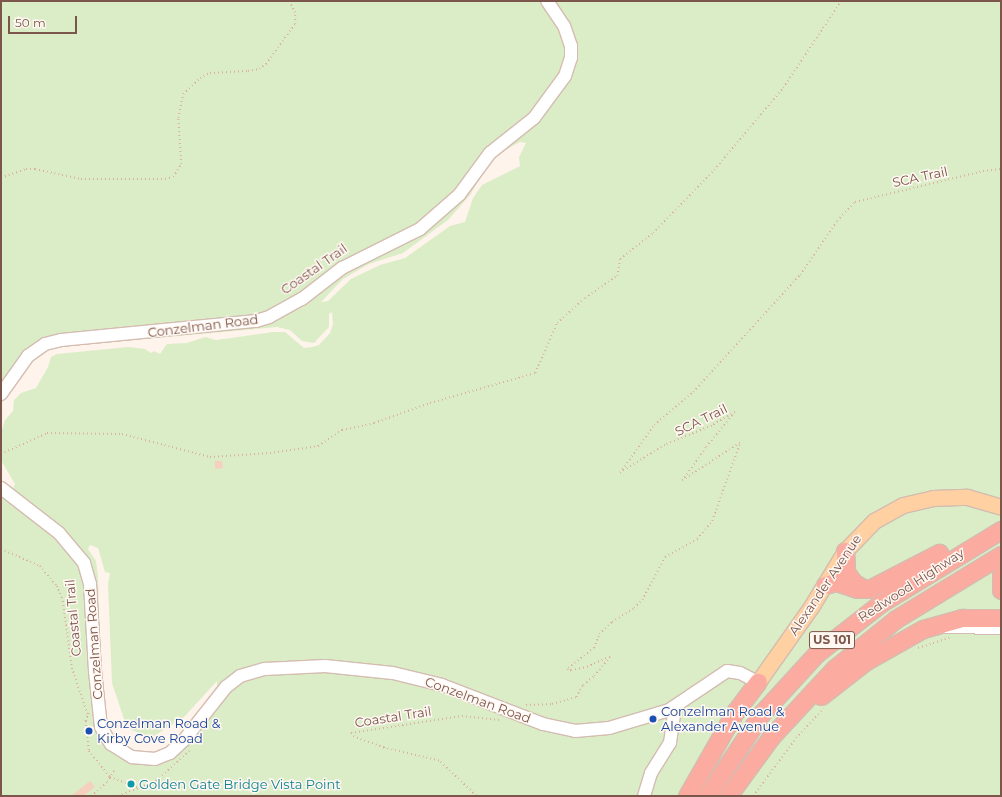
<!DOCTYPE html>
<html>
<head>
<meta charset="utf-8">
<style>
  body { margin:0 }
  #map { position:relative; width:1002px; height:797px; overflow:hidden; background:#fef4eb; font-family:Montserrat,sans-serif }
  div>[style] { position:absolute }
  .green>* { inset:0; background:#dbedc7 }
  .building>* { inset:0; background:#f5cfc0 }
  .path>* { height:1.5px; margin-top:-0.75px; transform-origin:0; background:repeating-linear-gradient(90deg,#dbb1a2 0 1px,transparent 0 4px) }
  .roads { filter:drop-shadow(1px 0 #d4bcb1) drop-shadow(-1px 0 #d4bcb1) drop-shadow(0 1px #d4bcb1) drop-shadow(0 -1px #d4bcb1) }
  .minor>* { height:12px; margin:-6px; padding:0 6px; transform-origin:6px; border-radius:6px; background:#fff }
  .major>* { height:15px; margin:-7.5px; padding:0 7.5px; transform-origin:7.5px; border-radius:7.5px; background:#ffd0a1 }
  .highway>* { height:17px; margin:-8.5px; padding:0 8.5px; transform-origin:8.5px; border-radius:8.5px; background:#fbab9f }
  .dots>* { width:11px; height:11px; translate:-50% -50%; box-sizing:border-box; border:2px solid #fff8f2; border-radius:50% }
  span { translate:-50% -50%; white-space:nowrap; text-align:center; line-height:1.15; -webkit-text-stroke:3px #fff8f2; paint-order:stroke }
  .shield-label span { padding:1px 3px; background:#fff8f2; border:1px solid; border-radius:3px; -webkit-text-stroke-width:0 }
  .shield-label { font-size:12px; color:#7c564b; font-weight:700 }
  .street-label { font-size:13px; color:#7c564b }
  .transit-label { font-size:13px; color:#164399 }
  .left { translate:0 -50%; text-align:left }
  .culture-label { font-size:13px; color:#0d838f }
  .frame { position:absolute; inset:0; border:2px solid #7c564b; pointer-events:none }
  .scale { position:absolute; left:8px; top:16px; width:69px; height:18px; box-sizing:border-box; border:2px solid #7c564b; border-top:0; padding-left:5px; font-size:12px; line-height:14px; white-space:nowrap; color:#7c564b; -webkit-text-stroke:3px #fff8f2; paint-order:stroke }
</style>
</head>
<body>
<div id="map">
  <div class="green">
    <i style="clip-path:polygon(evenodd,1px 1px,1001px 1px,1001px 796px,1px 796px,1px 480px,13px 488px,15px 484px,2px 462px,1px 433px,5px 420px,13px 411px,14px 400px,21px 393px,36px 388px,48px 367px,51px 357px,57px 354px,128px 347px,145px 349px,151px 353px,154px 351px,160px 354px,167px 344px,187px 343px,205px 337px,216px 340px,273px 332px,285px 332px,304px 348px,312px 347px,319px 345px,330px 333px,333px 324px,332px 312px,329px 314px,329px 327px,314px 343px,302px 341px,290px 330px,277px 327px,59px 347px,48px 349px,33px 360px,1px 404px,1px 1px,520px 142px,526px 143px,519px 157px,520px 166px,482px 185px,473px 198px,465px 222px,450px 226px,405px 258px,380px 265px,351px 279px,328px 301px,321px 302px,343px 279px,369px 264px,403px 253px,448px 220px,470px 195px,489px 164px,498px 154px,520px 142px,1px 1px,90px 545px,98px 548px,105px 572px,110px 573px,108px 584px,112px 683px,127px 728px,148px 737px,154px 736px,184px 717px,217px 681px,217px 686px,177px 739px,167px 748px,157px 752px,144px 753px,125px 747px,116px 740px,106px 720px,100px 652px,98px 577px,96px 561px,88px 549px,90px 545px)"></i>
  </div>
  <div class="building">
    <i style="clip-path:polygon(215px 461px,222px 461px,223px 468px,215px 469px)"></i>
    <i style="clip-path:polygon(90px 781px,95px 787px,83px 796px,71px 796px)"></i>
  </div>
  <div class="path">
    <i style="left:1px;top:178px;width:27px;rotate:-20deg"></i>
    <i style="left:26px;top:169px;width:9px"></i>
    <i style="left:35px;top:169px;width:47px;rotate:12.3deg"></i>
    <i style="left:81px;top:179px;width:84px"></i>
    <i style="left:165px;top:179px;width:8px;rotate:-14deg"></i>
    <i style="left:173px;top:177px;width:15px;rotate:-58deg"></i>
    <i style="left:181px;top:164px;width:46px;rotate:-93.7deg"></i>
    <i style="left:178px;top:118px;width:25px;rotate:-78deg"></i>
    <i style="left:183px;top:94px;width:23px;rotate:-43deg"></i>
    <i style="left:200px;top:78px;width:11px;rotate:-27deg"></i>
    <i style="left:210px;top:73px;width:38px;rotate:-3deg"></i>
    <i style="left:248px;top:71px;width:11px;rotate:-10deg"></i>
    <i style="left:259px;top:69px;width:9px;rotate:-36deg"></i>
    <i style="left:266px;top:64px;width:49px;rotate:-54.1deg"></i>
    <i style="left:295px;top:24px;width:11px;rotate:-90deg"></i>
    <i style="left:295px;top:13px;width:13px;rotate:-117deg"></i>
    <i style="left:1px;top:454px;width:51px;rotate:-24.5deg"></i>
    <i style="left:47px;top:433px;width:75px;rotate:0.8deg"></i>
    <i style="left:122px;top:434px;width:91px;rotate:14.6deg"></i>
    <i style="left:210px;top:457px;width:60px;rotate:-3.8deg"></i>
    <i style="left:270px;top:453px;width:49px;rotate:-8.3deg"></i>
    <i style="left:318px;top:446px;width:29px;rotate:-34deg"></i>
    <i style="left:342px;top:430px;width:33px;rotate:-12deg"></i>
    <i style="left:374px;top:423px;width:59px;rotate:-19.7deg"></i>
    <i style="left:430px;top:403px;width:109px;rotate:-15.9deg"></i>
    <i style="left:535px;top:373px;width:55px;rotate:-66.3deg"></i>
    <i style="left:557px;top:323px;width:38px;rotate:-42deg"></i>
    <i style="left:585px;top:298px;width:39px;rotate:-35deg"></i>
    <i style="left:617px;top:276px;width:17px;rotate:-80deg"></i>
    <i style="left:620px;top:259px;width:42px;rotate:-38.2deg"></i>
    <i style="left:653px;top:233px;width:88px;rotate:-45.9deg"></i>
    <i style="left:714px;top:170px;width:107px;rotate:-49.9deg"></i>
    <i style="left:783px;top:88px;width:105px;rotate:-56.3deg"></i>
    <i style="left:1px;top:549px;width:43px;rotate:23.6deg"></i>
    <i style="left:40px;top:566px;width:26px;rotate:50deg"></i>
    <i style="left:57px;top:586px;width:16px;rotate:68deg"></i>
    <i style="left:63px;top:601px;width:68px;rotate:82.3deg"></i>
    <i style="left:72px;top:668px;width:50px;rotate:71.2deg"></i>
    <i style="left:918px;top:648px;width:33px;rotate:-18deg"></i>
    <i style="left:526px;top:705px;width:26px;rotate:-2deg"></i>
    <i style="left:552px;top:704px;width:25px;rotate:-16deg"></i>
    <i style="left:576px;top:697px;width:14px;rotate:-60deg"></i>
    <i style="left:583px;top:685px;width:14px;rotate:-39deg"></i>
    <i style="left:594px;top:676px;width:25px;rotate:-50deg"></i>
    <i style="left:610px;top:657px;width:24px;rotate:156deg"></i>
    <i style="left:588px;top:667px;width:17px;rotate:167deg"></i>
    <i style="left:571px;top:671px;width:4px;rotate:-166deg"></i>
    <i style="left:567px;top:670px;width:2px;rotate:-63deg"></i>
    <i style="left:568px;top:668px;width:33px;rotate:-38deg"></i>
    <i style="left:594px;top:648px;width:15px;rotate:-70deg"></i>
    <i style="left:599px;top:634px;width:18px;rotate:-43deg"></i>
    <i style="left:612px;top:622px;width:26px;rotate:-32deg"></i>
    <i style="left:634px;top:608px;width:11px;rotate:-45deg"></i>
    <i style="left:642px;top:600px;width:49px;rotate:-61.9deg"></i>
    <i style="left:665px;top:557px;width:37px;rotate:-29deg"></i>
    <i style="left:697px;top:539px;width:23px;rotate:-50deg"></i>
    <i style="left:712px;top:521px;width:83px;rotate:-70.3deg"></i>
    <i style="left:740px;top:443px;width:69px;rotate:146.8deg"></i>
    <i style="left:682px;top:481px;width:42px;rotate:-54.8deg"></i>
    <i style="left:706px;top:447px;width:45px;rotate:-50.4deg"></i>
    <i style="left:735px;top:412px;width:27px;rotate:149deg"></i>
    <i style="left:712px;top:426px;width:51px;rotate:158deg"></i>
    <i style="left:665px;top:445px;width:53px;rotate:148.1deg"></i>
    <i style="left:620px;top:473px;width:59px;rotate:-54.7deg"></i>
    <i style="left:654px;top:425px;width:51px;rotate:-40.2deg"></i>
    <i style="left:693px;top:392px;width:159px;rotate:-47.6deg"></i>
    <i style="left:800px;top:275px;width:65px;rotate:-55.6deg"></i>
    <i style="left:837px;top:221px;width:26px;rotate:-47deg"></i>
    <i style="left:855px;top:202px;width:132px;rotate:-13.6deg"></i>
    <i style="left:983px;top:171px;width:18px;rotate:-6deg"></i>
    <i style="left:89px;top:713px;width:9px;rotate:111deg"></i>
    <i style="left:86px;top:721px;width:30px;rotate:84deg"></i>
    <i style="left:89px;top:751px;width:33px;rotate:51deg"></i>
    <i style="left:110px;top:777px;width:30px;rotate:21deg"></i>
    <i style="left:91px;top:796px;width:21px;rotate:-41deg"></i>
    <i style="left:107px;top:782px;width:13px;rotate:-58deg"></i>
    <i style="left:118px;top:796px;width:41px;rotate:-21.5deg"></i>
    <i style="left:156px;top:781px;width:45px;rotate:-42.3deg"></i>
    <i style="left:476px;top:796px;width:51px;rotate:-136.6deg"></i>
    <i style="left:439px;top:761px;width:57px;rotate:-166.7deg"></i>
    <i style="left:384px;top:748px;width:32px;rotate:-160deg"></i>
    <i style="left:354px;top:737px;width:5px;rotate:-127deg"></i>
    <i style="left:351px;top:733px;width:112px;rotate:-8.7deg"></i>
    <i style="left:462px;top:716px;width:38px;rotate:6deg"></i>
    <i style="left:753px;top:796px;width:72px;rotate:-53.4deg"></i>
    <i style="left:796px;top:738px;width:40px;rotate:-47deg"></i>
  </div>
  <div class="roads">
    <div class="minor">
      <i style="left:1px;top:394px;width:47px;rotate:-54.6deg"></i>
      <i style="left:28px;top:356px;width:21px;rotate:-35deg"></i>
      <i style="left:45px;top:344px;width:16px;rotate:-14deg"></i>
      <i style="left:61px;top:340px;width:196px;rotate:-5.6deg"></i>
      <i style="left:256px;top:321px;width:14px;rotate:-17deg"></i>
      <i style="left:269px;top:317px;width:38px;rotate:-29deg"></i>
      <i style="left:302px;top:299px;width:51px;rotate:-37.8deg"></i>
      <i style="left:342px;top:268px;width:87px;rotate:-26.6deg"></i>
      <i style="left:420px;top:229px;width:52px;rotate:-41.1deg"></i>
      <i style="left:459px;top:195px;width:52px;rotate:-53.6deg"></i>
      <i style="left:490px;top:153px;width:56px;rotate:-38.5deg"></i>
      <i style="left:534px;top:118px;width:52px;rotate:-53.6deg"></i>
      <i style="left:565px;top:76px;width:19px;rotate:-72deg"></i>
      <i style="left:571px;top:58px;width:12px;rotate:-90deg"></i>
      <i style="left:571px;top:46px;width:21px;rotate:-109deg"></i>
      <i style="left:564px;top:26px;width:30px;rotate:-124deg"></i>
      <i style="left:1px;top:488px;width:73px;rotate:37.8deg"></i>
      <i style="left:59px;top:533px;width:39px;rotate:50deg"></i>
      <i style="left:84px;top:563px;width:22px;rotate:74deg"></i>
      <i style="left:90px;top:584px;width:87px;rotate:86.7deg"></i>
      <i style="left:95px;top:671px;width:56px;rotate:83.9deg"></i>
      <i style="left:101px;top:727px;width:20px;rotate:60deg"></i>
      <i style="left:111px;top:744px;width:25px;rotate:32deg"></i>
      <i style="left:132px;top:757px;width:23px;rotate:5deg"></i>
      <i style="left:155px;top:759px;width:16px;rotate:-22deg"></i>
      <i style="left:170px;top:753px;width:19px;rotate:-43deg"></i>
      <i style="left:184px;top:740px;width:68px;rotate:-51.6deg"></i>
      <i style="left:226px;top:687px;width:18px;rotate:-38deg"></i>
      <i style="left:240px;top:676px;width:26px;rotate:-16deg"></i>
      <i style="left:265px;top:669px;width:60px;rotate:-2.9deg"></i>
      <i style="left:325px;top:666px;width:68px;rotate:5.9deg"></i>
      <i style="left:393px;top:673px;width:50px;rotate:13.8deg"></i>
      <i style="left:442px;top:685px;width:108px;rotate:21.1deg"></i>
      <i style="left:543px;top:724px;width:33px;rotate:12deg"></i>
      <i style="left:575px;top:731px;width:34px;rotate:-5deg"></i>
      <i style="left:609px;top:728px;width:63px;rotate:-16.7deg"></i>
      <i style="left:669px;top:710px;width:70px;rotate:-33.9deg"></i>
      <i style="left:727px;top:671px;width:13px;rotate:9deg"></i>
      <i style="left:740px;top:673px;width:20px;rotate:27deg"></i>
      <i style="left:946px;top:627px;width:55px;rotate:1deg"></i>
      <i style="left:644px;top:796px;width:24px;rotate:-73deg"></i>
      <i style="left:651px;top:773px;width:36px;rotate:-58deg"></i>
      <i style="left:670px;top:743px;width:36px;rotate:-82deg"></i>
    </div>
    <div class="major">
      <i style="left:758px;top:682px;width:92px;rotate:-54.8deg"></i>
      <i style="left:811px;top:607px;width:66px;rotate:-58.7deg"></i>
      <i style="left:845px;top:551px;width:42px;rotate:-46deg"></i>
      <i style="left:874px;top:521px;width:33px;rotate:-29deg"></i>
      <i style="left:903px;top:505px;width:31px;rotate:-13deg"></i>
      <i style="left:933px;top:498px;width:34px;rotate:-2deg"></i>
      <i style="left:967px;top:497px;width:35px;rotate:16deg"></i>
    </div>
    <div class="highway">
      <i style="left:845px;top:551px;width:21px;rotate:87deg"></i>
      <i style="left:846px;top:572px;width:12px;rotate:55deg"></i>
      <i style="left:853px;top:582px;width:12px;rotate:31deg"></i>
      <i style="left:1001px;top:575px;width:15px;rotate:90deg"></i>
      <i style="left:825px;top:585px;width:11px;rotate:-15deg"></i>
      <i style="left:836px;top:582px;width:22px;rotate:18deg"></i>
      <i style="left:857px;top:589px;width:12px"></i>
      <i style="left:869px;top:589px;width:79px;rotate:-27.2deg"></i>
      <i style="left:821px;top:696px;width:57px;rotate:-37.9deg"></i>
      <i style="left:866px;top:661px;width:65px;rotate:-29.3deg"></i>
      <i style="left:923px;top:629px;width:41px;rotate:-15.8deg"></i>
      <i style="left:962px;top:618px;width:39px"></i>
      <i style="left:687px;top:796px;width:97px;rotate:-60.3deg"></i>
      <i style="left:735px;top:712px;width:38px;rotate:-53deg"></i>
      <i style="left:707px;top:796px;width:100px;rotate:-56.5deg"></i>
      <i style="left:762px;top:713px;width:80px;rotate:-47.5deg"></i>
      <i style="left:816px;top:654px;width:83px;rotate:-38.1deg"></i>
      <i style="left:881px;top:603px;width:140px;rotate:-31.3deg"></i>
      <i style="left:728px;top:796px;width:73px;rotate:-53.9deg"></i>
      <i style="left:771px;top:737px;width:94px;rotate:-47.2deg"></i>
      <i style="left:835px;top:668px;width:78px;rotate:-38.8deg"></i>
      <i style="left:896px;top:619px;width:123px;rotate:-31.4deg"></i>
    </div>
  </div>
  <div class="dots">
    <i style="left:653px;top:719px;background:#1a4fb4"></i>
    <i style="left:89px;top:731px;background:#1a4fb4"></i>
    <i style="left:131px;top:784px;background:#0f9aa8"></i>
  </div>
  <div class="shield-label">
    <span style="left:832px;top:640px">US 101</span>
  </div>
  <div class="street-label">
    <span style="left:920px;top:177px;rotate:-12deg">SCA Trail</span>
    <span style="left:314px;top:269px;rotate:-35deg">Coastal Trail</span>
    <span style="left:203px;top:326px;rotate:-7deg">Conzelman Road</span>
    <span style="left:701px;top:420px;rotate:-26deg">SCA Trail</span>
    <span style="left:825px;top:585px;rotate:-56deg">Alexander Avenue</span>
    <span style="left:911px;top:585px;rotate:-33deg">Redwood Highway</span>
    <span style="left:73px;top:618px;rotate:-95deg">Coastal Trail</span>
    <span style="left:94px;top:644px;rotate:-94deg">Conzelman Road</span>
    <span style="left:478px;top:700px;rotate:20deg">Conzelman Road</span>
    <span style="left:393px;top:717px;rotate:-9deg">Coastal Trail</span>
  </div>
  <div class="transit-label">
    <span class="left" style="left:661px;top:719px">Conzelman Road &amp;<br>Alexander Avenue</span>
    <span class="left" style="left:97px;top:731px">Conzelman Road &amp;<br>Kirby Cove Road</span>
  </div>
  <div class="culture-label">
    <span class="left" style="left:139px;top:784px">Golden Gate Bridge Vista Point</span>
  </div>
  <div class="frame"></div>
  <div class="scale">50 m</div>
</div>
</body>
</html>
